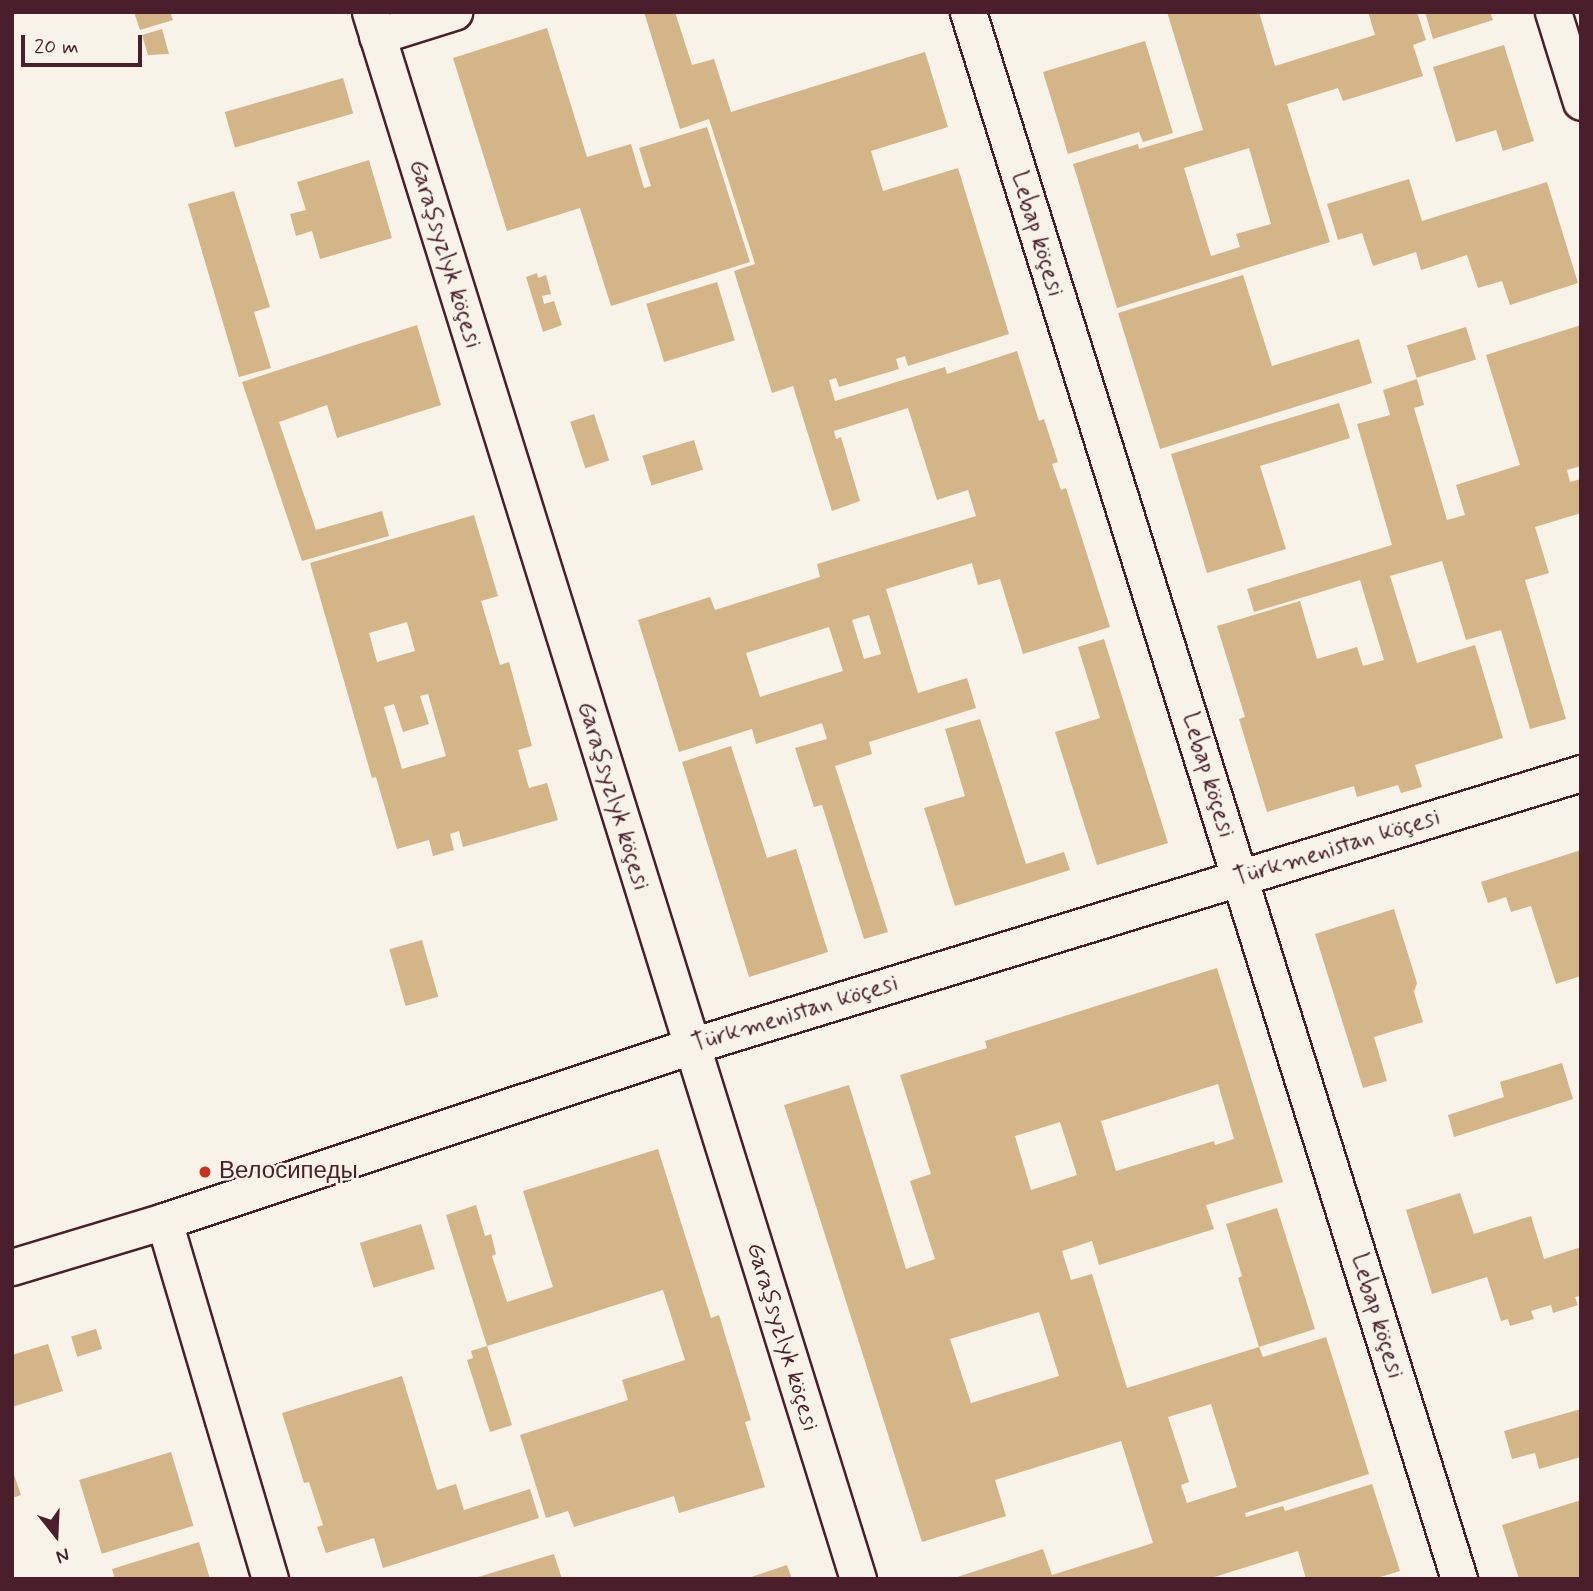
<!DOCTYPE html>
<html>
<head>
<meta charset="utf-8">
<style>
  body { margin:0 }
  #map { position:relative; width:1593px; height:1591px; overflow:hidden; background:#f7f3e8; font-family:Mynerve,sans-serif }
  div>[style] { position:absolute }
  .building>* { inset:0; background:#d4b588; transform-origin:0 0 }
  .roads { filter:drop-shadow(2px 0 #4a1f2b) drop-shadow(-2px 0 #4a1f2b) drop-shadow(0 2px #4a1f2b) drop-shadow(0 -2px #4a1f2b) }
  .street>* { height:35px; margin:-17.5px; padding:0 17.5px; transform-origin:17.5px; border-radius:17.5px; background:#f7f3e8 }
  .dots>* { width:19px; height:19px; translate:-50% -50%; box-sizing:border-box; border:4px solid #f7f3e8; border-radius:50% }
  span { translate:-50% -50%; white-space:nowrap; text-align:center; line-height:1.15; -webkit-text-stroke:5px #f7f3e8; paint-order:stroke }
  .street-label { font-size:24px; color:#4a1f2b }
  .poi-label { font-size:24px; color:#4a1f2b }
  .left { translate:0 -50%; text-align:left }
  .frame { position:absolute; inset:0; border:14px solid #4a1f2b; pointer-events:none }
  .north { position:absolute; left:21px; top:1500px; width:70px; height:70px; -webkit-text-stroke:5px #f7f3e8; paint-order:stroke; rotate:162deg; font-size:19px; font-weight:700; line-height:28px; text-align:center; color:#4a1f2b }
  .north::after { content:''; display:block; margin:auto; width:24px; height:32px; background:#4a1f2b; clip-path:polygon(50% 0,100% 100%,50% 72%,0 100%) }
  .scale { position:absolute; left:21px; top:35px; width:121px; height:32px; box-sizing:border-box; border:4px solid #4a1f2b; border-top:0; padding-left:9px; font-size:21px; line-height:24px; white-space:nowrap; color:#4a1f2b; -webkit-text-stroke:5px #f7f3e8; paint-order:stroke }
</style>
</head>
<body>
<div id="map">
  <div class="building">
    <i style="clip-path:polygon(134px 12px,170px 12px,173px 20px,140px 30px)"></i>
    <i style="clip-path:polygon(evenodd,644px 12px,675px 12px,692px 65px,714px 59px,731px 112px,925px 52px,948px 127px,871px 151px,883px 191px,958px 168px,1009px 334px,908px 366px,905px 356px,896px 359px,899px 369px,839px 387px,836px 378px,829px 380px,835px 401px,945px 367px,947px 374px,1017px 351px,1039px 421px,1044px 419px,1058px 462px,1052px 464px,1061px 490px,1066px 488px,1110px 627px,1023px 654px,1000px 579px,978px 585px,972px 563px,886px 589px,918px 693px,967px 678px,976px 708px,869px 742px,872px 754px,835px 766px,888px 932px,864px 939px,822px 805px,814px 807px,795px 748px,827px 739px,822px 723px,756px 744px,752px 729px,679px 752px,638px 620px,710px 597px,715px 610px,820px 577px,817px 564px,976px 516px,968px 490px,937px 500px,908px 408px,834px 431px,836px 439px,841px 437px,860px 501px,832px 511px,793px 386px,772px 393px,734px 271px,755px 264px,709px 119px,680px 129px,644px 12px,869px 615px,881px 654px,864px 659px,852px 620px,869px 615px,644px 12px,829px 627px,843px 671px,760px 697px,746px 653px,829px 627px)"></i>
    <i style="clip-path:polygon(evenodd,1167px 12px,1259px 12px,1275px 66px,1375px 35px,1368px 12px,1417px 12px,1426px 40px,1413px 45px,1423px 76px,1343px 101px,1338px 88px,1287px 104px,1330px 242px,1117px 308px,1073px 164px,1138px 144px,1139px 149px,1203px 130px,1167px 12px,1249px 148px,1271px 224px,1236px 234px,1240px 247px,1211px 256px,1184px 168px,1249px 148px)"></i>
    <i style="clip-path:polygon(1425px 12px,1490px 12px,1493px 20px,1433px 39px)"></i>
    <i style="clip-path:polygon(547px 28px,587px 157px,631px 144px,644px 188px,651px 186px,639px 148px,707px 127px,750px 262px,611px 306px,580px 208px,507px 231px,453px 58px)"></i>
    <i style="clip-path:polygon(162px 29px,169px 54px,148px 55px,142px 35px)"></i>
    <i style="clip-path:polygon(1145px 41px,1173px 133px,1143px 142px,1139px 132px,1068px 154px,1043px 72px)"></i>
    <i style="clip-path:polygon(1504px 45px,1534px 141px,1503px 151px,1496px 130px,1456px 142px,1433px 67px)"></i>
    <i style="left:343px;top:78px;width:37px;height:123px;rotate:74deg"></i>
    <i style="clip-path:polygon(369px 160px,392px 238px,320px 259px,312px 231px,296px 236px,290px 214px,306px 210px,297px 182px)"></i>
    <i style="clip-path:polygon(1409px 179px,1422px 221px,1547px 182px,1578px 283px,1510px 305px,1502px 281px,1478px 288px,1467px 255px,1421px 270px,1416px 252px,1373px 266px,1362px 233px,1338px 240px,1327px 204px)"></i>
    <i style="clip-path:polygon(234px 191px,270px 307px,254px 312px,271px 368px,239px 377px,188px 204px)"></i>
    <i style="clip-path:polygon(537px 273px,538px 278px,546px 275px,551px 294px,542px 296px,544px 304px,554px 301px,562px 325px,543px 332px,526px 277px)"></i>
    <i style="clip-path:polygon(1243px 275px,1272px 366px,1359px 339px,1372px 383px,1160px 449px,1118px 313px)"></i>
    <i style="left:717px;top:282px;width:61px;height:74px;rotate:73deg"></i>
    <i style="clip-path:polygon(417px 325px,441px 405px,337px 438px,327px 405px,279px 422px,316px 530px,382px 511px,389px 536px,302px 561px,242px 382px)"></i>
    <i style="clip-path:polygon(1581px 325px,1581px 466px,1567px 470px,1570px 482px,1581px 479px,1581px 513px,1535px 527px,1549px 573px,1525px 580px,1566px 719px,1530px 729px,1501px 630px,1466px 640px,1442px 561px,1390px 576px,1417px 663px,1475px 645px,1503px 738px,1415px 765px,1422px 787px,1401px 793px,1398px 785px,1357px 797px,1354px 786px,1267px 812px,1239px 719px,1245px 717px,1217px 626px,1300px 601px,1317px 659px,1357px 647px,1363px 666px,1384px 660px,1360px 580px,1254px 612px,1247px 589px,1392px 545px,1357px 424px,1390px 415px,1383px 390px,1417px 379px,1424px 405px,1414px 408px,1447px 520px,1465px 515px,1456px 485px,1520px 465px,1486px 355px)"></i>
    <i style="left:1466px;top:327px;width:34px;height:62px;rotate:73deg"></i>
    <i style="clip-path:polygon(1339px 403px,1350px 438px,1260px 466px,1286px 549px,1207px 573px,1171px 454px)"></i>
    <i style="left:594px;top:414px;width:49px;height:25px;rotate:72deg"></i>
    <i style="left:694px;top:440px;width:31px;height:54px;rotate:73deg"></i>
    <i style="clip-path:polygon(evenodd,474px 515px,498px 596px,481px 601px,500px 665px,509px 662px,532px 746px,518px 750px,529px 788px,547px 783px,558px 820px,463px 847px,459px 831px,450px 834px,454px 850px,433px 856px,429px 840px,397px 849px,376px 777px,372px 778px,310px 563px,474px 515px,407px 622px,415px 651px,377px 662px,369px 633px,407px 622px,474px 515px,428px 694px,446px 756px,402px 769px,384px 707px,394px 704px,403px 732px,429px 724px,420px 696px,428px 694px)"></i>
    <i style="clip-path:polygon(1104px 639px,1168px 843px,1097px 865px,1055px 732px,1100px 718px,1078px 647px)"></i>
    <i style="clip-path:polygon(980px 719px,1026px 864px,1064px 852px,1070px 870px,955px 906px,924px 808px,965px 796px,945px 729px)"></i>
    <i style="clip-path:polygon(731px 746px,767px 858px,796px 849px,828px 952px,749px 977px,682px 762px)"></i>
    <i style="clip-path:polygon(1581px 850px,1581px 976px,1556px 984px,1531px 906px,1511px 912px,1506px 897px,1488px 903px,1481px 882px)"></i>
    <i style="clip-path:polygon(1394px 909px,1417px 983px,1414px 992px,1423px 1022px,1374px 1037px,1387px 1081px,1363px 1088px,1315px 934px)"></i>
    <i style="left:422px;top:940px;width:59px;height:34px;rotate:74deg"></i>
    <i style="clip-path:polygon(evenodd,1217px 968px,1283px 1182px,1206px 1205px,1214px 1229px,1099px 1265px,1092px 1241px,1062px 1251px,1071px 1280px,1092px 1274px,1127px 1388px,1259px 1347px,1263px 1357px,1326px 1337px,1369px 1474px,1245px 1513px,1246px 1517px,1283px 1506px,1285px 1511px,1372px 1484px,1400px 1571px,1374px 1579px,1306px 1579px,1298px 1551px,1208px 1579px,951px 1579px,1043px 1549px,1052px 1575px,1153px 1543px,1121px 1441px,995px 1480px,1006px 1516px,922px 1542px,784px 1105px,849px 1085px,906px 1269px,935px 1259px,910px 1181px,931px 1174px,900px 1075px,987px 1048px,985px 1041px,1217px 968px,1218px 1084px,1234px 1139px,1215px 1145px,1214px 1141px,1116px 1171px,1101px 1121px,1218px 1084px,1217px 968px,1060px 1122px,1077px 1175px,1031px 1190px,1015px 1136px,1060px 1122px,1217px 968px,1039px 1312px,1059px 1376px,971px 1403px,950px 1339px,1039px 1312px,1217px 968px,1211px 1404px,1237px 1487px,1187px 1503px,1181px 1485px,1189px 1482px,1168px 1417px,1211px 1404px)"></i>
    <i style="clip-path:polygon(1562px 1063px,1573px 1099px,1454px 1137px,1448px 1115px,1504px 1097px,1500px 1082px)"></i>
    <i style="clip-path:polygon(658px 1149px,711px 1318px,719px 1315px,751px 1420px,745px 1422px,765px 1487px,679px 1513px,674px 1496px,574px 1527px,568px 1511px,546px 1518px,520px 1435px,628px 1400px,622px 1380px,685px 1360px,663px 1290px,487px 1346px,446px 1215px,476px 1205px,485px 1236px,491px 1234px,496px 1254px,492px 1256px,507px 1302px,553px 1287px,523px 1191px)"></i>
    <i style="clip-path:polygon(1460px 1193px,1474px 1234px,1531px 1216px,1544px 1259px,1581px 1247px,1581px 1296px,1575px 1297px,1578px 1305px,1553px 1313px,1551px 1305px,1531px 1311px,1534px 1319px,1510px 1326px,1508px 1319px,1501px 1321px,1487px 1277px,1432px 1294px,1406px 1210px)"></i>
    <i style="clip-path:polygon(1277px 1208px,1315px 1329px,1259px 1347px,1238px 1278px,1242px 1276px,1226px 1224px)"></i>
    <i style="left:421px;top:1224px;width:47px;height:64px;rotate:73deg"></i>
    <i style="left:96px;top:1329px;width:21px;height:26px;rotate:73deg"></i>
    <i style="clip-path:polygon(48px 1344px,63px 1391px,12px 1407px,12px 1355px)"></i>
    <i style="clip-path:polygon(487px 1346px,512px 1425px,490px 1432px,467px 1360px,473px 1358px,471px 1351px)"></i>
    <i style="clip-path:polygon(402px 1376px,437px 1490px,456px 1484px,464px 1510px,530px 1489px,539px 1518px,383px 1568px,374px 1538px,326px 1553px,317px 1527px,323px 1525px,309px 1482px,304px 1483px,282px 1413px)"></i>
    <i style="clip-path:polygon(1581px 1409px,1581px 1457px,1539px 1469px,1535px 1453px,1512px 1459px,1504px 1431px)"></i>
    <i style="left:171px;top:1452px;width:77px;height:96px;rotate:73deg"></i>
    <i style="clip-path:polygon(12px 1469px,21px 1495px,12px 1498px)"></i>
    <i style="clip-path:polygon(1581px 1500px,1581px 1579px,1519px 1579px,1502px 1525px)"></i>
    <i style="clip-path:polygon(199px 1542px,210px 1579px,115px 1579px,112px 1569px)"></i>
    <i style="clip-path:polygon(554px 1554px,562px 1579px,475px 1579px,475px 1578px)"></i>
    <i style="clip-path:polygon(787px 1565px,792px 1579px,748px 1579px,748px 1578px)"></i>
  </div>
  <div class="roads">
    <div class="street">
      <i style="left:370px;top:12px;width:1641px;rotate:72.7deg"></i>
      <i style="left:968px;top:12px;width:1642px;rotate:72.6deg"></i>
      <i style="left:1553px;top:12px;width:94px;rotate:72.7deg"></i>
      <i style="left:377px;top:36px;width:81px;rotate:-17.3deg"></i>
      <i style="left:164px;top:1221px;width:373px;rotate:73.5deg"></i>
      <i style="left:12px;top:1267px;width:159px;rotate:-16.8deg"></i>
      <i style="left:164px;top:1221px;width:555px;rotate:-18.37deg"></i>
      <i style="left:691px;top:1046px;width:931px;rotate:-17.05deg"></i>
    </div>
  </div>
  <div class="dots">
    <i style="left:205px;top:1172px;background:#c8321e"></i>
  </div>
  <div class="street-label">
    <span style="left:1037px;top:234px;rotate:73deg">Lebap köçesi</span>
    <span style="left:445px;top:254px;rotate:73deg">Garaşsyzlyk köçesi</span>
    <span style="left:1208px;top:775px;rotate:73deg">Lebap köçesi</span>
    <span style="left:613px;top:796px;rotate:73deg">Garaşsyzlyk köçesi</span>
    <span style="left:1337px;top:848px;rotate:-17deg">Türkmenistan köçesi</span>
    <span style="left:795px;top:1014px;rotate:-17deg">Türkmenistan köçesi</span>
    <span style="left:1377px;top:1316px;rotate:73deg">Lebap köçesi</span>
    <span style="left:782px;top:1337px;rotate:73deg">Garaşsyzlyk köçesi</span>
  </div>
  <div class="poi-label">
    <span class="left" style="left:219px;top:1172px">Велосипеды</span>
  </div>
  <div class="frame"></div>
  <div class="north">N</div>
  <div class="scale">20 m</div>
</div>
</body>
</html>
